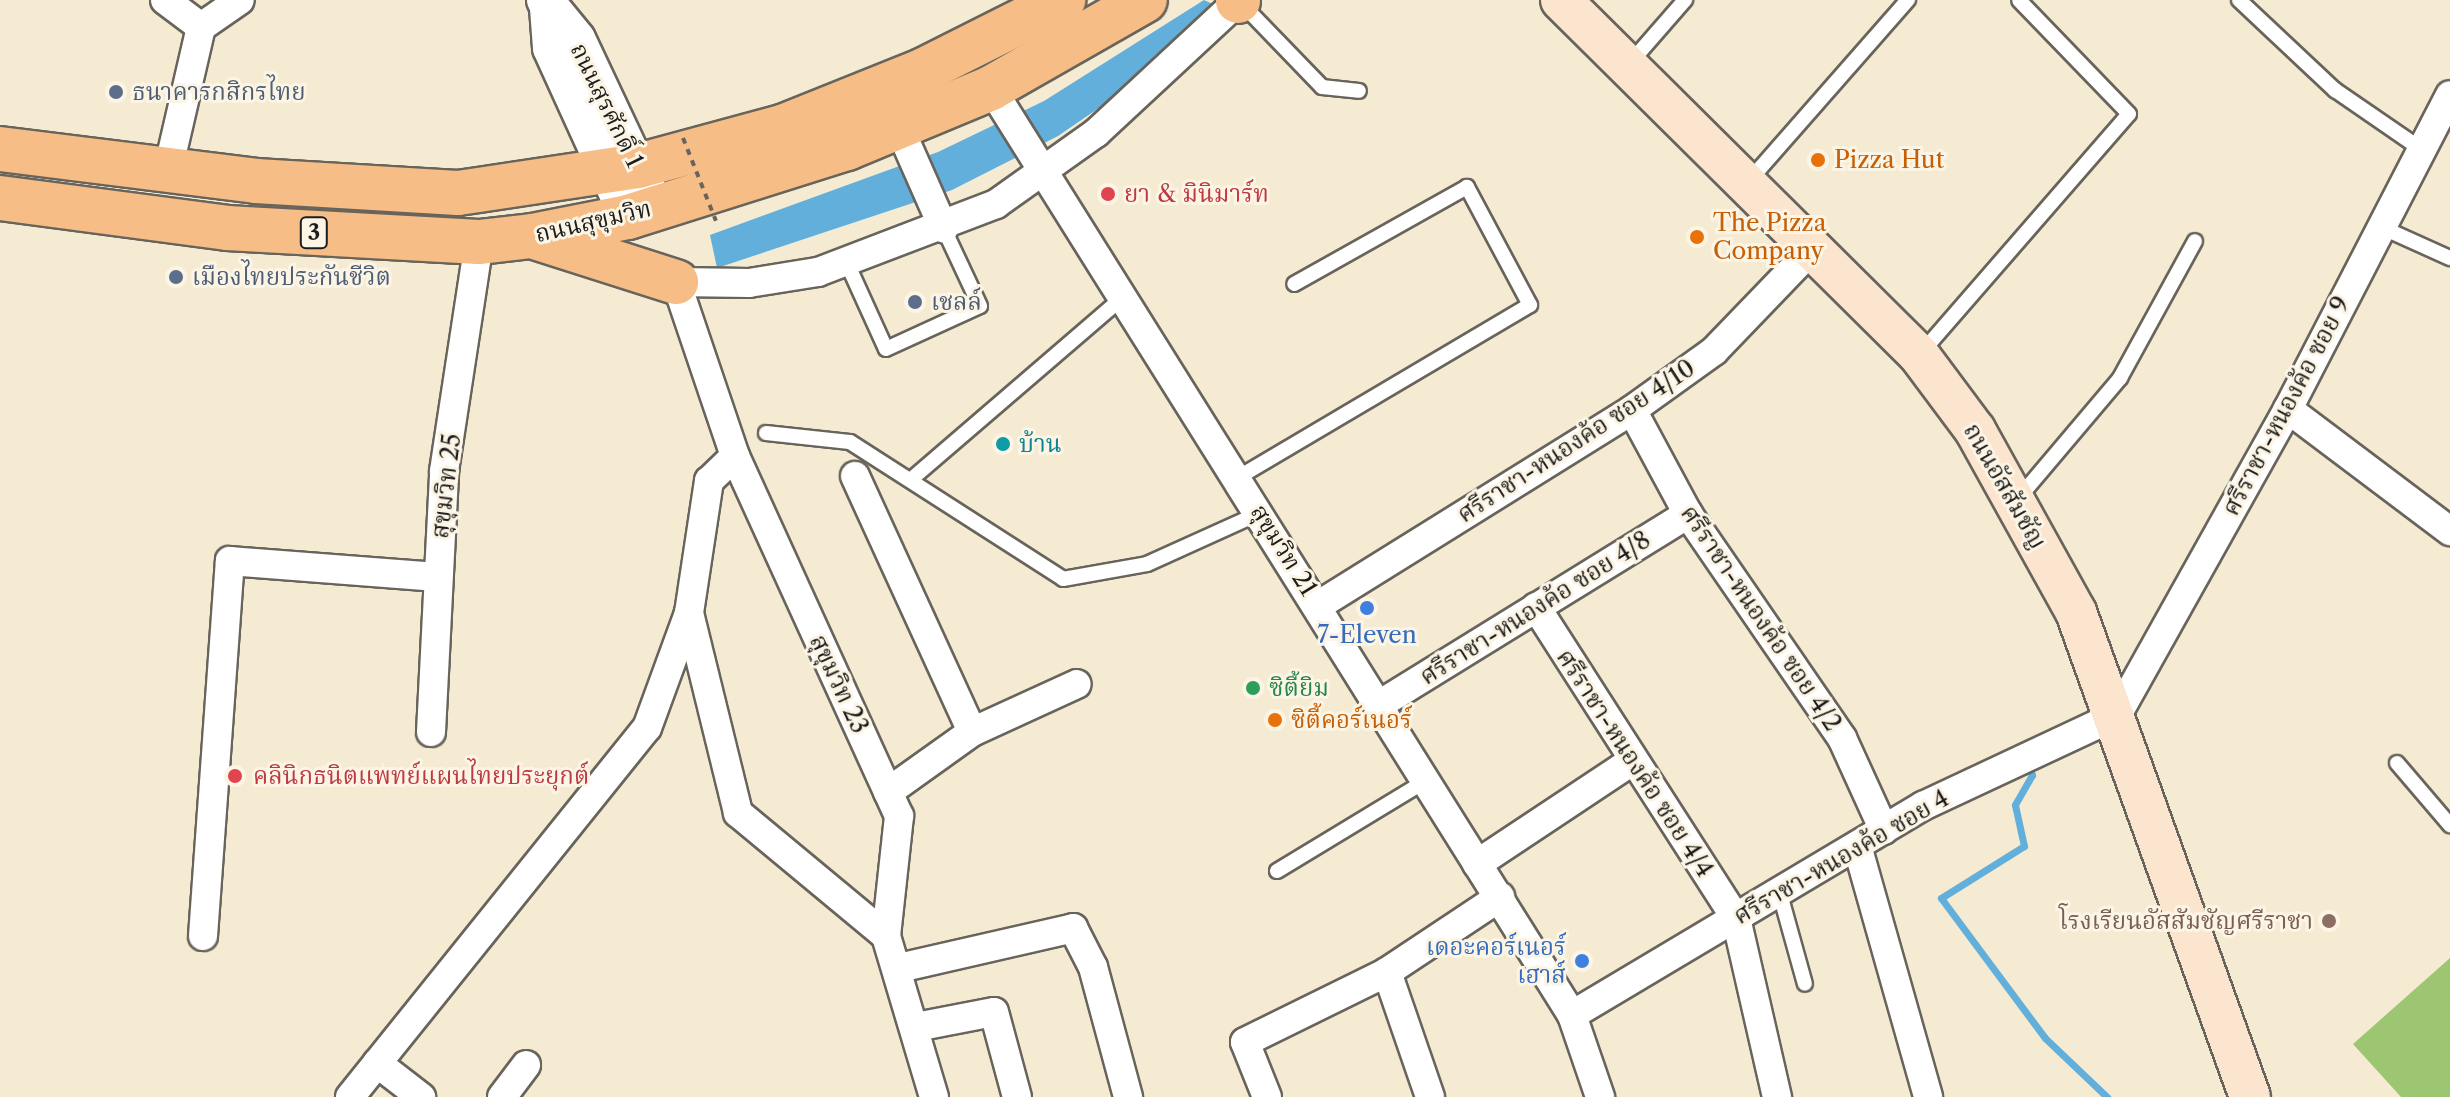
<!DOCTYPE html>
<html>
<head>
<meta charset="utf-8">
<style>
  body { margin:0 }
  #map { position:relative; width:2450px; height:1097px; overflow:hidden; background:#f5ebd2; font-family:"Libre Caslon Text","Noto Serif Thai",serif }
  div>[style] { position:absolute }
  .green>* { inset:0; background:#9dc672 }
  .water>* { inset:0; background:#62afdb }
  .stream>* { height:7px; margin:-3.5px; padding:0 3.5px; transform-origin:3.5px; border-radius:3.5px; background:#62afdb }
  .roads { filter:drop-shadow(2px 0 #68645c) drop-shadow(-2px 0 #68645c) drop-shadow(0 2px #68645c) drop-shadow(0 -2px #68645c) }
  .service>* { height:14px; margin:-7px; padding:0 7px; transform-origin:7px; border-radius:7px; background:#fff }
  .minor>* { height:28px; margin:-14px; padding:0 14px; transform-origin:14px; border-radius:14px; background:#fff }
  .tertiary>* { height:36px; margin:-18px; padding:0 18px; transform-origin:18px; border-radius:18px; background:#fff }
  .secondary>* { height:40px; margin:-20px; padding:0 20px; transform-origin:20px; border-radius:20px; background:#fbe5cf }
  .trunk>* { height:44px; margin:-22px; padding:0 22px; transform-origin:22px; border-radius:22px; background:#f6be86 }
  .path-bridge>* { height:4px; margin-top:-2px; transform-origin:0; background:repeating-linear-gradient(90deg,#68645c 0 6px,transparent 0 12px) }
  .dots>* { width:22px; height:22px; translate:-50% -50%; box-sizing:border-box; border:4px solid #fcf5e5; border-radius:50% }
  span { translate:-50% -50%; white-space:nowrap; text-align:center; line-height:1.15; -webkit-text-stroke:6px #fcf5e5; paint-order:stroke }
  .shield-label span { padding:2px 6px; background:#fcf5e5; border:2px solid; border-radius:6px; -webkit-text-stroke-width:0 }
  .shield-label { font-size:22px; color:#1c1c1c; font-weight:700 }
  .service-label { font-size:24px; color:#4e5e75 }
  .left { translate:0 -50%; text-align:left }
  .street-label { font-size:24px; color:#1c1c1c }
  .food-label { font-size:24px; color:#c56008 }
  .health-label { font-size:24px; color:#be3a42 }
  .culture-label { font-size:24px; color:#0d838f }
  .shop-label { font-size:24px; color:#366cbe }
  .right { translate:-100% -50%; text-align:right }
  .leisure-label { font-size:24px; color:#27864d }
  .education-label { font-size:24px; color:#785e54 }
</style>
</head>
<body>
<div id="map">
  <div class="green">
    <i style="clip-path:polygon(2450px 958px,2450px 1097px,2401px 1097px,2353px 1044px)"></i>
  </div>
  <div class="water">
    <i style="clip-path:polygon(1204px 0,1215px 5px,1131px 86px,1058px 136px,952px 190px,717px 268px,710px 235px,938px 152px,1044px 101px)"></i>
  </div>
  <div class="stream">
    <i style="left:2028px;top:763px;width:13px;rotate:72deg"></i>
    <i style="left:2032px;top:775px;width:34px;rotate:120deg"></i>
    <i style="left:2015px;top:805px;width:42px;rotate:77.6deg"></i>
    <i style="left:2024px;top:846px;width:98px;rotate:147.9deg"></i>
    <i style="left:1941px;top:898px;width:174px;rotate:53.4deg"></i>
    <i style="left:2045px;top:1038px;width:86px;rotate:43.6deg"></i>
  </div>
  <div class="roads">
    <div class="service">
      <i style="left:2239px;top:0;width:132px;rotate:43.2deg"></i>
      <i style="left:2335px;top:90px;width:104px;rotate:34.5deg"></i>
      <i style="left:1240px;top:2px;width:118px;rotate:46deg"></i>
      <i style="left:1322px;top:87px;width:37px;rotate:6deg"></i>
      <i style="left:1630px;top:63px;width:84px;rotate:-48.9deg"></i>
      <i style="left:1747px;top:183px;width:244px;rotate:-48.7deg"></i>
      <i style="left:2381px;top:227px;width:76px;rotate:24.2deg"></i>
      <i style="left:847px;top:263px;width:94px;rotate:65.6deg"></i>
      <i style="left:886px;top:349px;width:103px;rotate:-24.6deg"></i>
      <i style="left:980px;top:306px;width:85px;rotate:-115.1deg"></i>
      <i style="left:1922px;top:352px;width:315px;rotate:-49deg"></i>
      <i style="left:2129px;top:114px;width:158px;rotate:-134deg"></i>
      <i style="left:766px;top:433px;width:84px;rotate:6.1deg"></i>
      <i style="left:850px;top:442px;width:253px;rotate:32.7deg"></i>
      <i style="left:1063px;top:579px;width:85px;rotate:-10.1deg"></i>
      <i style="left:1147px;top:564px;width:124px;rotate:-24.3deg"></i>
      <i style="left:914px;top:477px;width:273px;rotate:-40.7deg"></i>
      <i style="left:1239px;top:477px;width:338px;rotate:-30.6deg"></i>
      <i style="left:1530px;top:305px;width:134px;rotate:-118.1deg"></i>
      <i style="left:1467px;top:187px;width:198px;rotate:150.7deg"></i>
      <i style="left:2017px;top:500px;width:160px;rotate:-49.8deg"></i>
      <i style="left:2120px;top:378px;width:156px;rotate:-61.3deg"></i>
      <i style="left:2397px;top:763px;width:82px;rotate:49.5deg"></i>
      <i style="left:1277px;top:871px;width:175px;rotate:-31.2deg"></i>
      <i style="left:1780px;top:894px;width:93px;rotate:74.5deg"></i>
    </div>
    <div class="minor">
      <i style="left:165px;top:0;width:45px;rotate:36.9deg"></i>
      <i style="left:201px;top:27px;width:47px;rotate:-34.7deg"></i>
      <i style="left:991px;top:88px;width:1094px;rotate:57.92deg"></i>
      <i style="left:1572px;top:1015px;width:87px;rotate:71.1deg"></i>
      <i style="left:899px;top:127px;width:111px;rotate:66.2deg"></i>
      <i style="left:168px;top:170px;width:147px;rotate:-77deg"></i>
      <i style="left:2288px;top:409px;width:203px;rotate:37deg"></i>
      <i style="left:1632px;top:410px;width:118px;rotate:61.7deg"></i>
      <i style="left:1688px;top:514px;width:272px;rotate:55.5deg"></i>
      <i style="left:1842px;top:738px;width:101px;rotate:65.5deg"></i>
      <i style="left:855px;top:476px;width:281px;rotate:65.4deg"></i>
      <i style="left:1319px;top:605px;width:369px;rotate:-31.9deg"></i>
      <i style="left:1632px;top:410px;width:101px;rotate:-35.7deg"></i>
      <i style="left:1714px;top:351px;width:141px;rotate:-46.1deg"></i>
      <i style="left:1536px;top:607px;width:370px;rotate:57.3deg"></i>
      <i style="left:1736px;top:918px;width:184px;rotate:77.1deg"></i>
      <i style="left:689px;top:613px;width:206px;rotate:76.2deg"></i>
      <i style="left:738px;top:813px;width:192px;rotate:39.7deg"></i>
      <i style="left:1382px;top:703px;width:360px;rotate:-31.7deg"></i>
      <i style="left:431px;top:732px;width:261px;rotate:-87.1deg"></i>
      <i style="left:444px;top:471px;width:232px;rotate:-81.3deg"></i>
      <i style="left:888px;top:792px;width:103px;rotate:-35.5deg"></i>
      <i style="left:972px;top:732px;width:115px;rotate:-24.6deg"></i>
      <i style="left:1858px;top:849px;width:258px;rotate:74.2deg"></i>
      <i style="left:1477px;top:864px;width:186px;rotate:-33.6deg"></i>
      <i style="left:203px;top:936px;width:376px;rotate:-85.9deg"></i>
      <i style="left:230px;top:561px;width:207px;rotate:4.4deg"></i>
      <i style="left:899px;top:968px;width:179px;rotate:-12.9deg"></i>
      <i style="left:1073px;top:928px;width:44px;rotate:62.9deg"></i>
      <i style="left:1093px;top:967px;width:135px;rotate:74.9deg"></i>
      <i style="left:1387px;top:972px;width:132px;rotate:71deg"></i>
      <i style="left:1572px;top:1015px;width:409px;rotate:-30.8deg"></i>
      <i style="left:1923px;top:806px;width:214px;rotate:-25.1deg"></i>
      <i style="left:2117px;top:715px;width:351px;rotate:-60.8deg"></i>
      <i style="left:2288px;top:409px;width:353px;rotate:-62.7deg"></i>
      <i style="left:916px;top:1027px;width:79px;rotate:-10.9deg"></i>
      <i style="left:994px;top:1012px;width:88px;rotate:74.9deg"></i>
      <i style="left:377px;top:1063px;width:56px;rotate:37.7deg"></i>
      <i style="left:350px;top:1097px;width:474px;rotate:-51.2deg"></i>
      <i style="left:647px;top:728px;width:122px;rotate:-69.9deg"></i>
      <i style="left:689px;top:613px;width:134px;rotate:-81.4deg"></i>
      <i style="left:709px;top:481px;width:36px;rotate:-44deg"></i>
      <i style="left:502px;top:1097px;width:40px;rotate:-53deg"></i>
      <i style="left:934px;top:1097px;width:168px;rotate:-106.6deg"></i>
      <i style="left:886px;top:936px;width:121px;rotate:-83.8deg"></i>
      <i style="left:899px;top:816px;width:396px;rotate:-114.5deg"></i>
      <i style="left:735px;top:456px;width:184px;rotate:-108.7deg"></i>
      <i style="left:676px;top:282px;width:73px;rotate:0.8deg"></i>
      <i style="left:749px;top:283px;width:70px;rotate:-9.1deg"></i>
      <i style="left:818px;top:272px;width:191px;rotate:-20.9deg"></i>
      <i style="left:996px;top:204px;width:123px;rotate:-35.4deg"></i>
      <i style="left:1096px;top:133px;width:194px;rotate:-42.9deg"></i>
      <i style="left:1267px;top:1097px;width:59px;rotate:-111.8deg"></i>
      <i style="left:1245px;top:1042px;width:158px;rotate:-26.2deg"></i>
      <i style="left:1387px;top:972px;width:136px;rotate:-33.6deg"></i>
    </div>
    <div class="tertiary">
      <i style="left:545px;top:0;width:50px;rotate:50.6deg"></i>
      <i style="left:577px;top:39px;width:167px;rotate:64.8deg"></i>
      <i style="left:548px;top:8px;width:40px;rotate:85.7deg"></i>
      <i style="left:551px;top:48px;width:186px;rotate:65.5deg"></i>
    </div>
    <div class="secondary">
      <i style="left:1561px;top:0;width:504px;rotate:44.76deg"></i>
      <i style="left:1919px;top:355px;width:94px;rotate:53.3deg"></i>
      <i style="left:1975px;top:430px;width:208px;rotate:61deg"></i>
      <i style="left:2076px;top:612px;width:515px;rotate:70.26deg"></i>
    </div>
    <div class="trunk">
      <i style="left:1238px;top:1px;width:1px;rotate:-90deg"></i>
      <i style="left:0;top:149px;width:258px;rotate:7.1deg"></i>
      <i style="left:256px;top:181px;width:202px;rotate:3.4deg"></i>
      <i style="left:458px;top:193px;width:182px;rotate:-8.5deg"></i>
      <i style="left:638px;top:166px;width:152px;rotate:-15.2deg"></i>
      <i style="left:785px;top:126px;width:150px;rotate:-21.9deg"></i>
      <i style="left:924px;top:70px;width:156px;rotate:-26.7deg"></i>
      <i style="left:0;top:198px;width:229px;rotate:7.5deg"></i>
      <i style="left:227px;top:228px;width:252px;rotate:3.2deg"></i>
      <i style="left:479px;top:242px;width:53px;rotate:-6.5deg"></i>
      <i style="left:532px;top:236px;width:98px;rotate:-11.2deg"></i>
      <i style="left:628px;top:217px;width:230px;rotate:-17.5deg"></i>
      <i style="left:847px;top:148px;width:156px;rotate:-22.6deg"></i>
      <i style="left:991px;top:88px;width:177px;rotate:-29.7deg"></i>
      <i style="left:538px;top:238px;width:145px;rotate:17.7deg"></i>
    </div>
  </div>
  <div class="path-bridge">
    <i style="left:683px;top:138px;width:89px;rotate:68.3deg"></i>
  </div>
  <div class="dots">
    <i style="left:116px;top:92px;background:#5c6f8a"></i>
    <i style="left:1818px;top:160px;background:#e8710a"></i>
    <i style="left:1108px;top:194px;background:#e0444e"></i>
    <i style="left:1697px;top:237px;background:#e8710a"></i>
    <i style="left:176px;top:277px;background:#5c6f8a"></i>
    <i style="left:915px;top:302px;background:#5c6f8a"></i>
    <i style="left:1003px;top:444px;background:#0f9aa8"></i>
    <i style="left:1367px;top:608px;background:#3f7fe0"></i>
    <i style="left:1253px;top:688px;background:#2e9e5b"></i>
    <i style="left:1275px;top:720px;background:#e8710a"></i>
    <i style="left:235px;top:776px;background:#e0444e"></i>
    <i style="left:2329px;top:921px;background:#8d6e63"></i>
    <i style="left:1582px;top:961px;background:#3f7fe0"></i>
  </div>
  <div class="shield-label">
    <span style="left:314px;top:233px">3</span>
  </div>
  <div class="service-label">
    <span class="left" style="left:132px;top:92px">ธนาคารกสิกรไทย</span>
    <span class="left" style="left:192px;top:277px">เมืองไทยประกันชีวิต</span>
    <span class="left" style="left:931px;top:302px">เชลล์</span>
  </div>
  <div class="street-label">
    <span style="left:607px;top:105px;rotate:64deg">ถนนสุรศักดิ์ 1</span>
    <span style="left:593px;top:221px;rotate:-13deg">ถนนสุขุมวิท</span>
    <span style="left:2286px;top:406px;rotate:-62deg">ศรีราชา-หนองค้อ ซอย 9</span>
    <span style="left:1576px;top:441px;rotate:-33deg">ศรีราชา-หนองค้อ ซอย 4/10</span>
    <span style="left:446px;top:486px;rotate:-83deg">สุขุมวิท 25</span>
    <span style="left:2005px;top:486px;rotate:60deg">ถนนอัสสัมชัญ</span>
    <span style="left:1284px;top:550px;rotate:58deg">สุขุมวิท 21</span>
    <span style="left:1535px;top:608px;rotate:-32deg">ศรีราชา-หนองค้อ ซอย 4/8</span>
    <span style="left:1761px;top:618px;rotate:56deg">ศรีราชา-หนองค้อ ซอย 4/2</span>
    <span style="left:839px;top:684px;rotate:65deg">สุขุมวิท 23</span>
    <span style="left:1635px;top:763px;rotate:57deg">ศรีราชา-หนองค้อ ซอย 4/4</span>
    <span style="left:1841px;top:857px;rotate:-30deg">ศรีราชา-หนองค้อ ซอย 4</span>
  </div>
  <div class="food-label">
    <span class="left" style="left:1834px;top:160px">Pizza Hut</span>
    <span class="left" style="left:1713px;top:237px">The Pizza<br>Company</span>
    <span class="left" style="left:1291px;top:720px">ซิตี้คอร์เนอร์</span>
  </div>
  <div class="health-label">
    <span class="left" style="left:1124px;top:194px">ยา &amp; มินิมาร์ท</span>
    <span class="left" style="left:253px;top:776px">คลินิกธนิตแพทย์แผนไทยประยุกต์</span>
  </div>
  <div class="culture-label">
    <span class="left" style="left:1019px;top:444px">บ้าน</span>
  </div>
  <div class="shop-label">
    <span style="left:1367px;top:635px">7-Eleven</span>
    <span class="right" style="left:1566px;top:961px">เดอะคอร์เนอร์<br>เฮาส์</span>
  </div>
  <div class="leisure-label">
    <span class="left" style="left:1269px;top:688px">ซิตี้ยิม</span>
  </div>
  <div class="education-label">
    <span class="right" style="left:2313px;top:921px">โรงเรียนอัสสัมชัญศรีราชา</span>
  </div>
</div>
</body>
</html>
